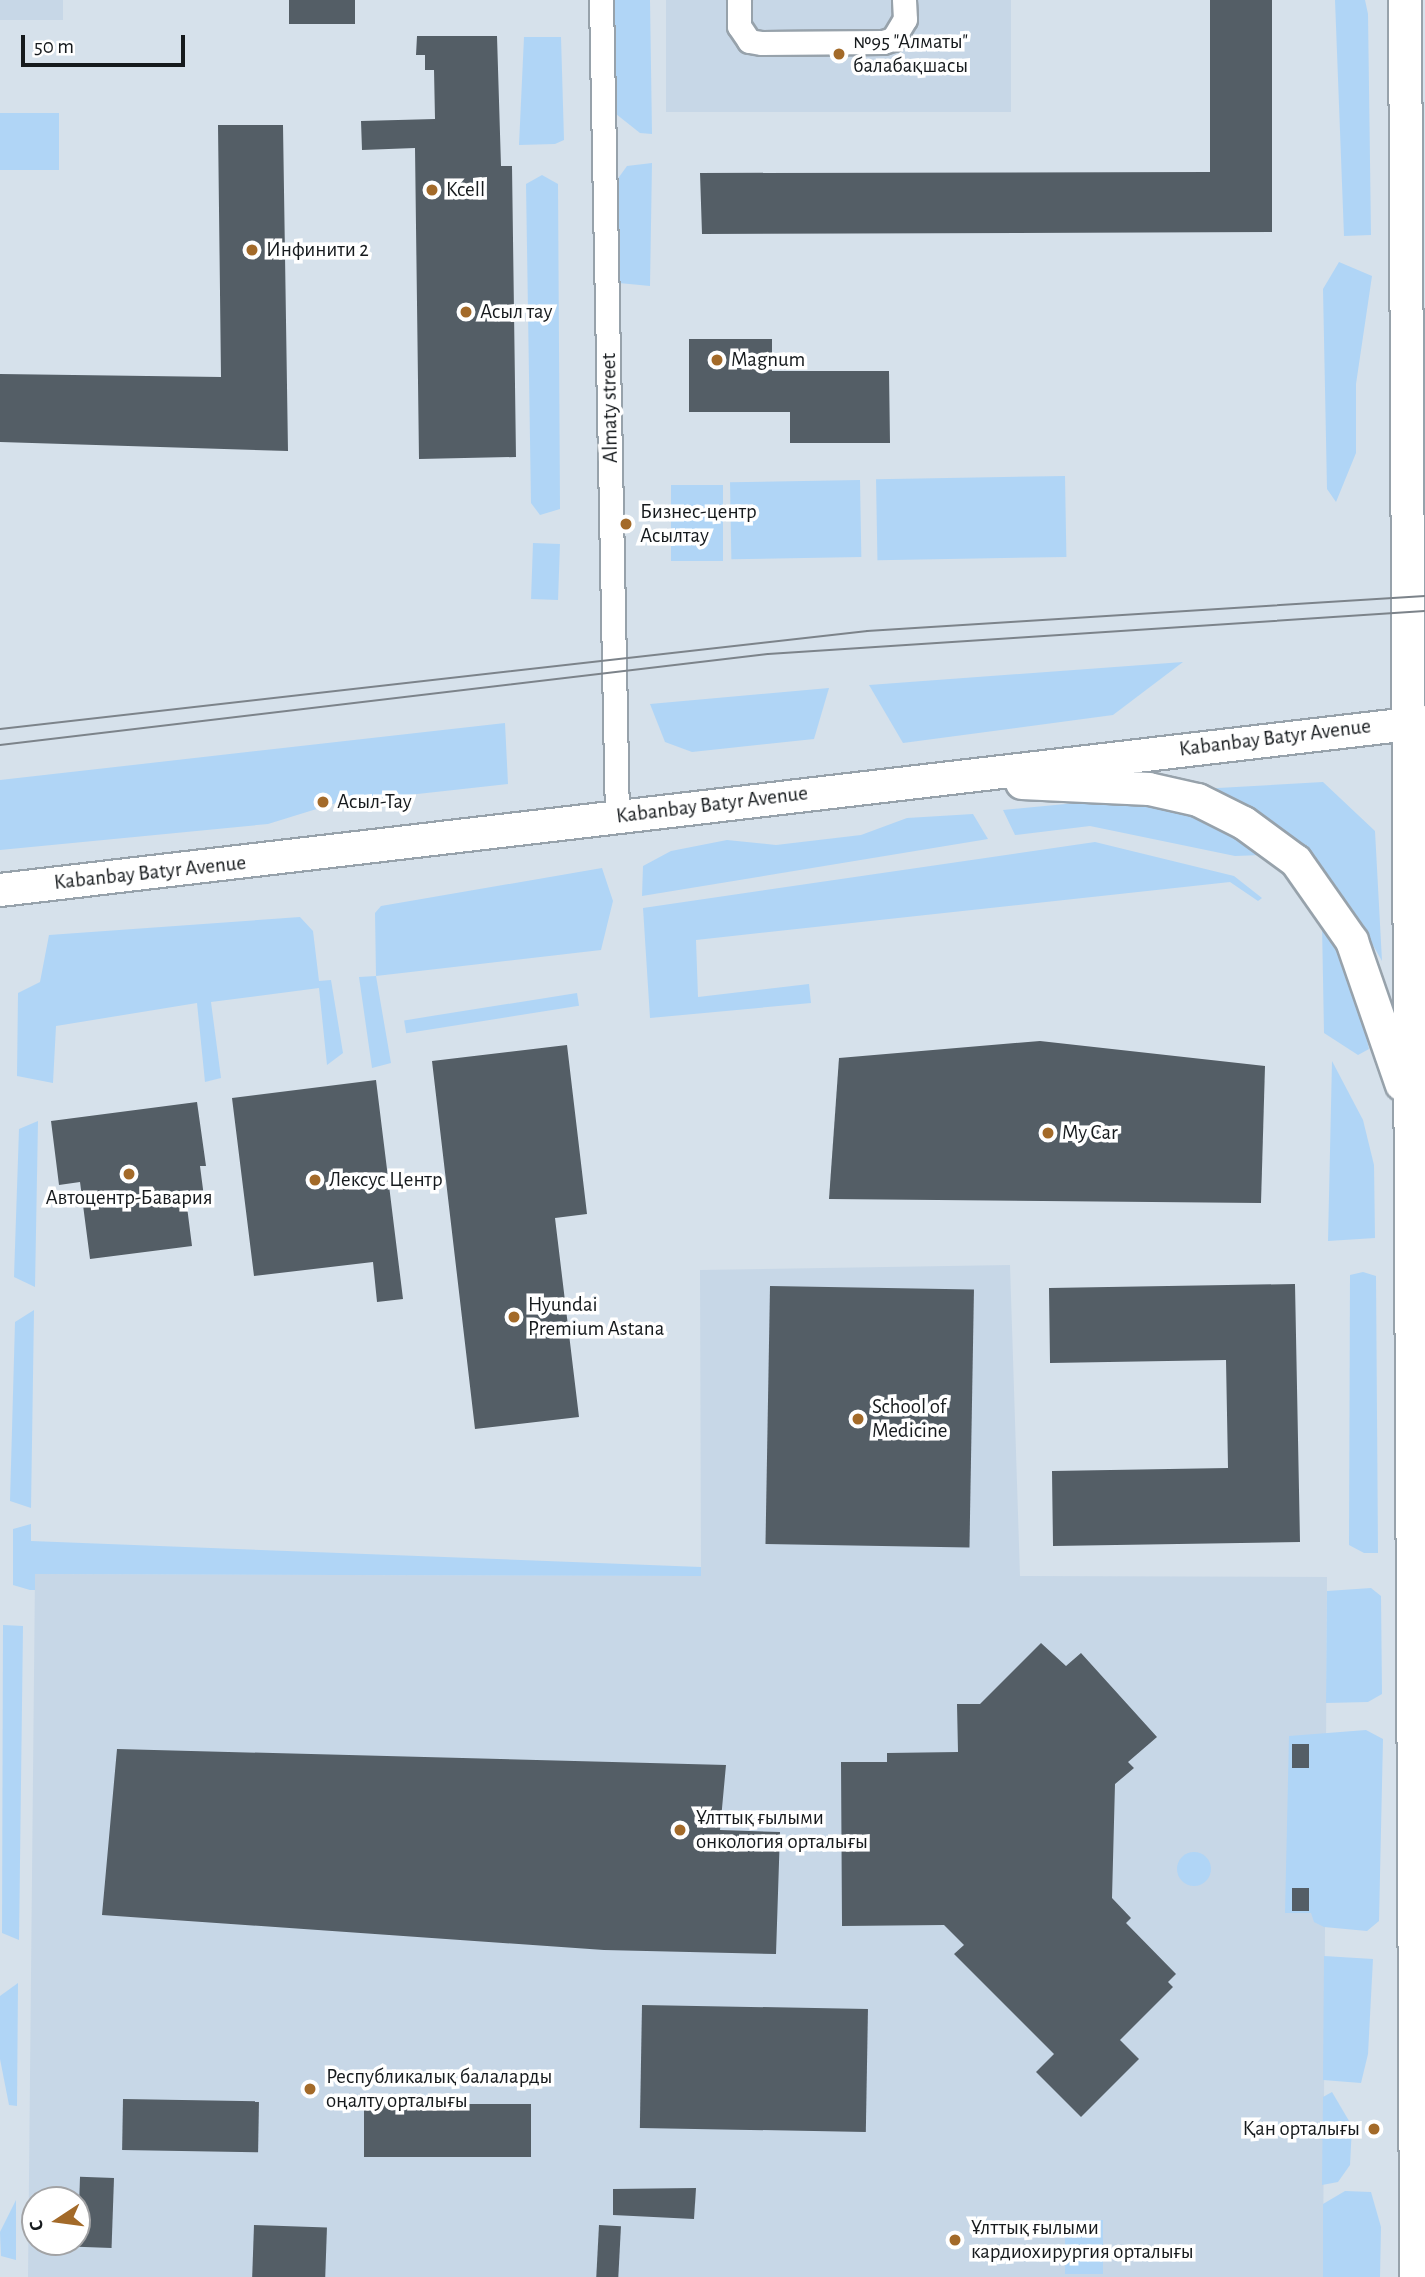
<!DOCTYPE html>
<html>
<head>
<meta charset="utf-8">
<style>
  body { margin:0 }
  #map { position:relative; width:1425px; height:2277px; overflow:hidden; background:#d6e1eb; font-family:"Alegreya Sans",sans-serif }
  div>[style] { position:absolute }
  .built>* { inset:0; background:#c7d7e7; transform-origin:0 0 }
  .green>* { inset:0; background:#b0d5f6; transform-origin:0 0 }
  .round { border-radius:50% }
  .building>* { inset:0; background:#545e66; transform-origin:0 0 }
  .roads { filter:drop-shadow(2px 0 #97a2ab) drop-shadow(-2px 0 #97a2ab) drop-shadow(0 2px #97a2ab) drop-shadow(0 -2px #97a2ab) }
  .minor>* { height:23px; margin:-11.5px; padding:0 11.5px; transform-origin:11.5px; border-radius:11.5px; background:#fff }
  .secondary>* { height:32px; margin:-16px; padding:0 16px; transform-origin:16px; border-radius:16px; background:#fff }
  .tram>* { height:2px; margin:-1px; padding:0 1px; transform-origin:1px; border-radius:1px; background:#7c838a }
  .dots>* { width:19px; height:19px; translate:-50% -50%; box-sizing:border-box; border:4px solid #fff; border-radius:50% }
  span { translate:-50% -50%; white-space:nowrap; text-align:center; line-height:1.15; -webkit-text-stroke:7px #fff; paint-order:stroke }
  .poi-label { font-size:21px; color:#161a1d }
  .left { translate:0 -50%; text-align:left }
  .right { translate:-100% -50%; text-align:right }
  .street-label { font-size:21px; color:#161a1d }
  .north { position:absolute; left:21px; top:2186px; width:70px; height:70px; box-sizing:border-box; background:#fff; border:2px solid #a2a3a5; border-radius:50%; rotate:257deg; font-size:19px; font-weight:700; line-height:28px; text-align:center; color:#161a1d }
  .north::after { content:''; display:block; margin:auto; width:24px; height:32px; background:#a36a29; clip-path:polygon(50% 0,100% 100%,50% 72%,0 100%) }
  .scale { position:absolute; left:21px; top:35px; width:164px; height:32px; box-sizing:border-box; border:4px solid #161a1d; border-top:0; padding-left:9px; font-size:21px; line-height:24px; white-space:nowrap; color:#161a1d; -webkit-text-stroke:5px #fff; paint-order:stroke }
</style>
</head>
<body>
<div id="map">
  <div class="built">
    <i style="left:0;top:0;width:63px;height:20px"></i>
    <i style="left:666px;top:0;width:345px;height:112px"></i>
    <i style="clip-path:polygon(evenodd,1010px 1265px,1020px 1576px,1327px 1577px,1323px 2277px,28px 2277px,35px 1574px,701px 1576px,700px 1270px,1010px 1265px,35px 2200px,77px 2200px,77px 2242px,35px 2242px,35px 2200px)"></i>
  </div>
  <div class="green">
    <i style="clip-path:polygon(614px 0,650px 0,652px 134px,640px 133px,616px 114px)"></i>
    <i style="clip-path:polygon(1335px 0,1365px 0,1368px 14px,1371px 235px,1344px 236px)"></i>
    <i style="clip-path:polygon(524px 37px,561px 37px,564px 140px,555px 144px,519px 145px)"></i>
    <i style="left:0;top:113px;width:59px;height:57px"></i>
    <i style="clip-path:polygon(652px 163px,650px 286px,619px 283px,614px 184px,627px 166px)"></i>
    <i style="clip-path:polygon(542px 175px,558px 184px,560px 509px,540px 515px,531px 503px,526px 184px)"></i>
    <i style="clip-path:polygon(1339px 262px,1372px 276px,1356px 384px,1356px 453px,1336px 502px,1327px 489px,1323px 289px)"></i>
    <i style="left:1065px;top:476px;width:81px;height:189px;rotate:89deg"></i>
    <i style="left:860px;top:480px;width:77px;height:130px;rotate:89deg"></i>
    <i style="left:671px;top:485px;width:52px;height:76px"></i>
    <i style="left:533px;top:543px;width:27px;height:56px;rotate:2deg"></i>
    <i style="clip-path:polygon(1183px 662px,1113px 715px,903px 743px,869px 685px)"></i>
    <i style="clip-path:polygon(829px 688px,814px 739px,692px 752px,665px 742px,650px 704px)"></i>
    <i style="clip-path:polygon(505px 723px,508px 784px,336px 803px,268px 824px,0 850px,0 780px)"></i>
    <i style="clip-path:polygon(1323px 782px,1375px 831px,1382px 961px,1351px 907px,1307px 851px,1254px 811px,1200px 789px)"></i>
    <i style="clip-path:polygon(1097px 801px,1177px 804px,1262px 855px,1235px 856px,1090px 826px,1015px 835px,1003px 810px)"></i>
    <i style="clip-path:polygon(973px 814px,988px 839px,642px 896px,643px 866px,671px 851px,727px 840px,776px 845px,861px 835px,907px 818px)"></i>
    <i style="clip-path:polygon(1095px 842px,1234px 876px,1262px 898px,1258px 901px,1230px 882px,696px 940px,698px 997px,809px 984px,811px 1003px,650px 1018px,643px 908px)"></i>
    <i style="clip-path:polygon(602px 868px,613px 901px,601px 950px,376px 976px,391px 1063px,372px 1068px,359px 977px,376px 976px,375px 913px,381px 906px)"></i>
    <i style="clip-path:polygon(300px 917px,313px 931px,319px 981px,331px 980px,343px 1053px,327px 1065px,319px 988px,211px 1002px,221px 1078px,205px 1082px,197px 1003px,56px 1026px,53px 1083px,17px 1076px,18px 993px,40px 982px,49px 935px)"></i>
    <i style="clip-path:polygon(1322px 924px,1354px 985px,1369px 1049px,1358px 1055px,1324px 1033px)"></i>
    <i style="left:577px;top:993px;width:13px;height:175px;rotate:81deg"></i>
    <i style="clip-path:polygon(1332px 1061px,1363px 1120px,1374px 1165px,1375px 1238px,1328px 1241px)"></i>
    <i style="clip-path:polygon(38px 1121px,35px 1287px,14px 1277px,19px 1129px)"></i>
    <i style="clip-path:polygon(1363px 1272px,1376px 1276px,1378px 1553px,1364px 1553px,1349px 1545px,1350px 1275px)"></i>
    <i style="clip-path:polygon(34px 1310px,31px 1508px,10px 1501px,15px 1322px)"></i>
    <i style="clip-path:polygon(31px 1524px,31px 1541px,701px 1567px,701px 1576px,35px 1574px,35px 1590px,30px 1590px,13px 1585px,13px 1529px)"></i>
    <i style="clip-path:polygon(1371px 1588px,1381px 1596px,1382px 1694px,1368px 1702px,1326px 1703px,1327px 1591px)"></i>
    <i style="clip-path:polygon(3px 1625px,23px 1626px,19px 1940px,2px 1933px)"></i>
    <i style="clip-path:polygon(1366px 1730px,1383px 1739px,1379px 1921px,1367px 1931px,1324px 1927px,1314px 1922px,1311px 1913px,1285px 1913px,1289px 1736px)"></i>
    <i class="round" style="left:1177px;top:1852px;width:34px;height:34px"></i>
    <i style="clip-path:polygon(1324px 1956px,1373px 1959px,1368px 2054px,1361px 2083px,1323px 2080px)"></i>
    <i style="clip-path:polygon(18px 1983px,17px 2106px,9px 2105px,0 2059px,0 1996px)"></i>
    <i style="clip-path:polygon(1332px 2092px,1352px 2126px,1350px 2165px,1338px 2182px,1322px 2185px,1323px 2097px)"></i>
    <i style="clip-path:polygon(1345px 2191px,1371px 2192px,1381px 2227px,1380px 2277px,1323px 2277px,1323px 2204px)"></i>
    <i style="clip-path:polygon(16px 2200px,16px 2260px,1px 2256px,0 2232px)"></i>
    <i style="left:1065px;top:2220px;width:38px;height:54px"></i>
  </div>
  <div class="building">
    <i style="left:289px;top:0;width:66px;height:24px"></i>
    <i style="clip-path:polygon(1210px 0,1272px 0,1272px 232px,702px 234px,700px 173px,1210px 172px)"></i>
    <i style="clip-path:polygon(417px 36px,497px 36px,501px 166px,512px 166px,516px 457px,419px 459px,415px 148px,362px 150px,361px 121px,435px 119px,434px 70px,425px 70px,425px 55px,416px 55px)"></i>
    <i style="clip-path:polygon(218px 125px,283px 125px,288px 451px,0 442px,0 374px,221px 377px)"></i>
    <i style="clip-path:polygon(689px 339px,772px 339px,772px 371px,889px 371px,890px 443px,790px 443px,790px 412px,689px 412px)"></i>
    <i style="clip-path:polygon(1040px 1041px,1265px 1066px,1261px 1203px,829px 1199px,839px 1058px)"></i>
    <i style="clip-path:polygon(567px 1045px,587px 1214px,555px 1218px,579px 1417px,475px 1429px,432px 1061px)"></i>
    <i style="clip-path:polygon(376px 1080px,403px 1299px,377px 1302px,373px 1262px,254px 1276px,232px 1098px)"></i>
    <i style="clip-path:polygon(197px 1102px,206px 1166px,200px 1166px,204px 1197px,186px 1199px,192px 1246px,90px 1259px,80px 1182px,59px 1185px,51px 1121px)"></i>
    <i style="clip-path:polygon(1295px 1284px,1300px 1542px,1053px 1546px,1052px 1471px,1228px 1468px,1226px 1360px,1050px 1363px,1049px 1288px)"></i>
    <i style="left:770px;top:1286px;width:204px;height:258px;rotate:1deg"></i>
    <i style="clip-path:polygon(1041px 1643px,1066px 1666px,1081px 1653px,1157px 1737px,1128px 1762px,1134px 1768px,1115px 1784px,1112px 1898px,1131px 1918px,1126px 1923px,1176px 1974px,1168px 1982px,1173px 1987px,1120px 2040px,1139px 2059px,1081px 2117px,1036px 2072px,1054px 2054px,954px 1954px,964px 1945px,944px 1925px,842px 1926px,841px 1762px,887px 1762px,887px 1753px,958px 1752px,957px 1704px,980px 1704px)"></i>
    <i style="left:1292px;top:1744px;width:17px;height:24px"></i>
    <i style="clip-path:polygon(117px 1749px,726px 1765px,720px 1830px,780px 1832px,776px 1954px,604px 1950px,102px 1915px)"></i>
    <i style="left:1309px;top:1888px;width:23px;height:17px;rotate:90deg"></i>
    <i style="left:642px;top:2005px;width:226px;height:123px;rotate:1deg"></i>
    <i style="left:123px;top:2099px;width:136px;height:51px;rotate:1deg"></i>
    <i style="left:364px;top:2104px;width:167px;height:53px"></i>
    <i style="left:114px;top:2178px;width:70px;height:34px;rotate:92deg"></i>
    <i style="clip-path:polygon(696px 2188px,694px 2219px,613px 2215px,613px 2189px)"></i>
    <i style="left:254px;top:2225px;width:73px;height:52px;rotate:2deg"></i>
    <i style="left:599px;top:2225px;width:22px;height:52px;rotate:3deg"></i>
  </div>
  <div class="roads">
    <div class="minor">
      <i style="left:601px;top:0;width:817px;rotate:88.88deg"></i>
      <i style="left:739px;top:0;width:26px;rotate:90deg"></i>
      <i style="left:739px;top:26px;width:18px;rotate:56deg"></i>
      <i style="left:749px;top:41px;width:13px;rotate:9deg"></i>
      <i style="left:762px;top:43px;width:121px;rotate:-0.5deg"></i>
      <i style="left:883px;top:42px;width:10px;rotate:-17deg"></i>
      <i style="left:893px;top:39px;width:23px;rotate:-59deg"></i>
      <i style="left:905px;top:19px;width:19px;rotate:-93deg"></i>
    </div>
    <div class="secondary">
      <i style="left:1405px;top:0;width:2277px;rotate:89.72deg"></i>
      <i style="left:1022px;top:783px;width:127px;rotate:2.7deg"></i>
      <i style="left:1149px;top:789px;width:50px;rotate:12.7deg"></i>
      <i style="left:1198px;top:800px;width:51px;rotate:26.6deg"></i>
      <i style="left:1244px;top:823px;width:64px;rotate:36.2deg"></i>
      <i style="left:1296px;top:861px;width:98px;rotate:55deg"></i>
      <i style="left:1352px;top:941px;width:152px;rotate:70.9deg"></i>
      <i style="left:0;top:890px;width:1435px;rotate:-6.72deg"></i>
    </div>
  </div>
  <div class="tram">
    <i style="left:0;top:729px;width:873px;rotate:-6.45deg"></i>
    <i style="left:867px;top:631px;width:559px;rotate:-3.59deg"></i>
    <i style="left:0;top:745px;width:773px;rotate:-6.76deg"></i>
    <i style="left:768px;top:654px;width:658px;rotate:-3.74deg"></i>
  </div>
  <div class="dots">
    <i style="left:839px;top:54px;background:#a36a29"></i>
    <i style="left:432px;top:190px;background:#a36a29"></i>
    <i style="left:252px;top:250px;background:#a36a29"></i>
    <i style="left:466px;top:312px;background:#a36a29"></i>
    <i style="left:717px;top:360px;background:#a36a29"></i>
    <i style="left:626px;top:524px;background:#a36a29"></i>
    <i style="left:323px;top:802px;background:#a36a29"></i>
    <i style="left:1048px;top:1133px;background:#a36a29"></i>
    <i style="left:129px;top:1174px;background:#a36a29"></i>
    <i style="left:315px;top:1180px;background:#a36a29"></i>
    <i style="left:514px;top:1317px;background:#a36a29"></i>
    <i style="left:858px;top:1419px;background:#a36a29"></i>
    <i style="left:680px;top:1830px;background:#a36a29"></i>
    <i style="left:310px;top:2089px;background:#a36a29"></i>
    <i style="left:1374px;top:2129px;background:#a36a29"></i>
    <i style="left:955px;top:2240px;background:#a36a29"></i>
  </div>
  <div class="poi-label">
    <span class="left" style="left:853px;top:54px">№95 "Алматы"<br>балабақшасы</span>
    <span class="left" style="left:446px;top:190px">Kcell</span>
    <span class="left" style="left:266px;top:250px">Инфинити 2</span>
    <span class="left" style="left:480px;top:312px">Асыл тау</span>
    <span class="left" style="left:731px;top:360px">Magnum</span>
    <span class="left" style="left:640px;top:524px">Бизнес-центр<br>Асылтау</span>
    <span class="left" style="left:337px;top:802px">Асыл-Тау</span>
    <span class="left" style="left:1062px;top:1133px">My Car</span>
    <span class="left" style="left:329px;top:1180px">Лексус Центр</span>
    <span style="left:129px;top:1198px">Автоцентр-Бавария</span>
    <span class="left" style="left:528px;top:1317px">Hyundai<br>Premium Astana</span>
    <span class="left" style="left:872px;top:1419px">School of<br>Medicine</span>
    <span class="left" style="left:696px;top:1830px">Ұлттық ғылыми<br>онкология орталығы</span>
    <span class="left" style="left:326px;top:2089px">Республикалық балаларды<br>оңалту орталығы</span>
    <span class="right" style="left:1360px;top:2129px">Қан орталығы</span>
    <span class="left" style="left:971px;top:2240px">Ұлттық ғылыми<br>кардиохирургия орталығы</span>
  </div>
  <div class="street-label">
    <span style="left:610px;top:408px;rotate:-91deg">Almaty street</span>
    <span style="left:1275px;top:738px;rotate:-7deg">Kabanbay Batyr Avenue</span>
    <span style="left:712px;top:805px;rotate:-7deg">Kabanbay Batyr Avenue</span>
    <span style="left:150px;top:873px;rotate:-6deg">Kabanbay Batyr Avenue</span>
  </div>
  <div class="north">С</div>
  <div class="scale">50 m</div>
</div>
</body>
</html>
